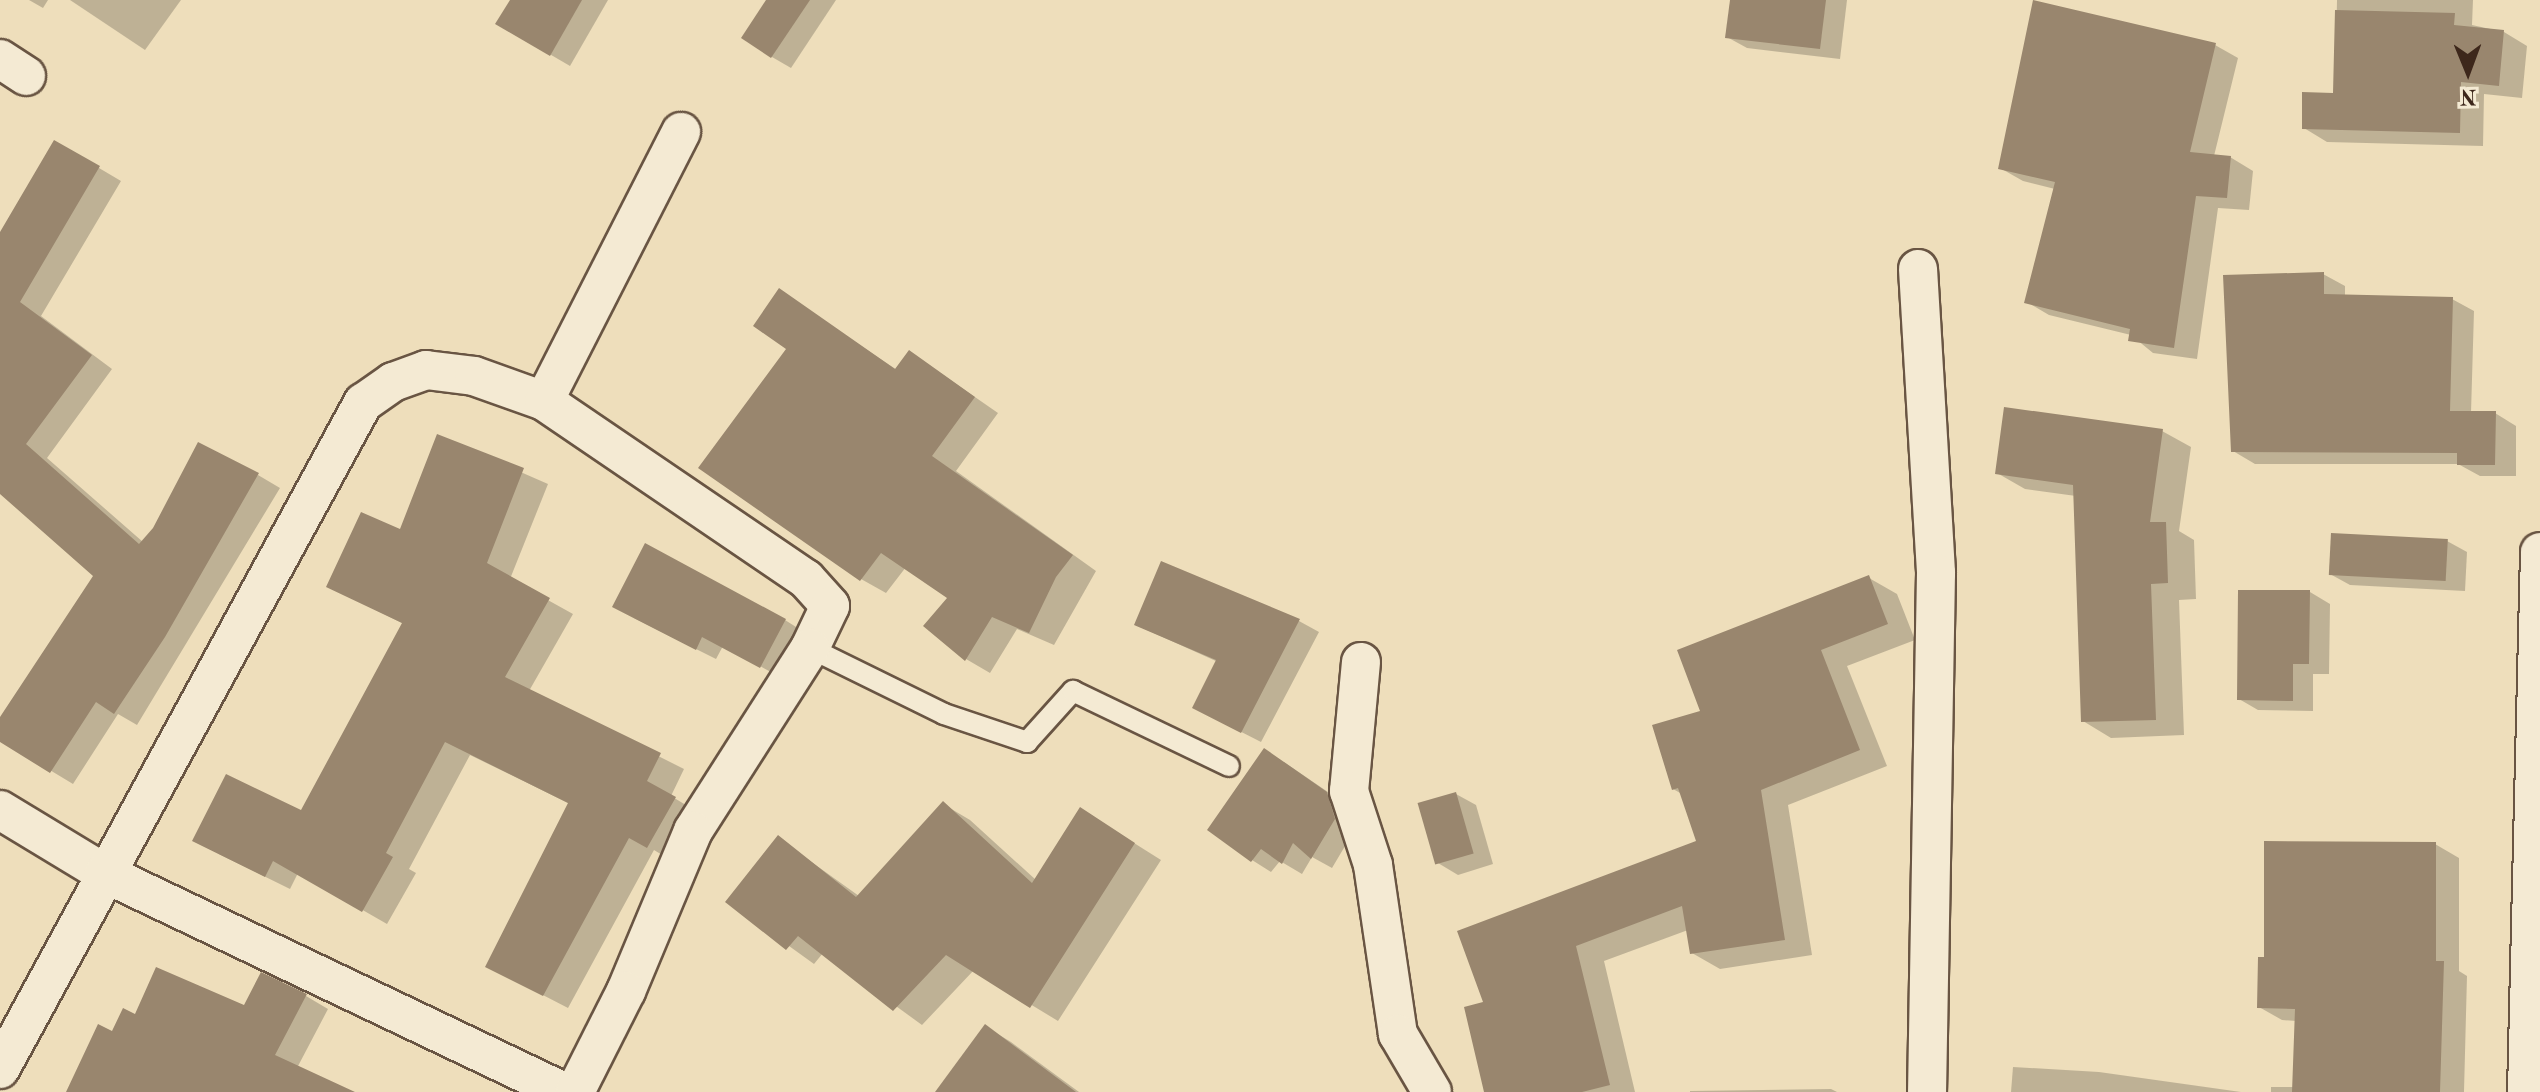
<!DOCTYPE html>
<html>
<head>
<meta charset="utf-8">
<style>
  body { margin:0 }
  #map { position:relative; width:2540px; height:1092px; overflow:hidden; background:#eedebb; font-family:"Old Standard TT",serif }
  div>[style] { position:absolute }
  .shadow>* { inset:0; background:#0003 }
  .building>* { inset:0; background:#99866e; transform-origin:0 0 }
  .roads { filter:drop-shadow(2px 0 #695543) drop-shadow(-2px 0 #695543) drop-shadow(0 2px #695543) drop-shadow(0 -2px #695543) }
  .lane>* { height:20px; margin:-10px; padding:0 10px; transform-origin:10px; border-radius:10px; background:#f4ead3 }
  .street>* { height:38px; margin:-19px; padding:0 19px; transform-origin:19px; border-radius:19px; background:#f4ead3 }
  span { translate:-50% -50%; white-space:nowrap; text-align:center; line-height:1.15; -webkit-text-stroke:8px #f4ead3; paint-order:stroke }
  .north { position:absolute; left:2428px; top:32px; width:80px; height:80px; -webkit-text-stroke:6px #f4ead3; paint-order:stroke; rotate:179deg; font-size:22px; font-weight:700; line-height:32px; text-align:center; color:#3d271b }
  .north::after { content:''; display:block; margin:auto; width:28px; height:36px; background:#3d271b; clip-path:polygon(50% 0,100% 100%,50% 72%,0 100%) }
</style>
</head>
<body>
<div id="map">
  <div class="shadow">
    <i style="clip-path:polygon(29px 0,48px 0,43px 8px)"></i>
    <i style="clip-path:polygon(70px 0,181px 0,145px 50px)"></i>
    <i style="clip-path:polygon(512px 0,608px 0,570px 66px,498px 24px)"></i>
    <i style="clip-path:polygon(769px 0,836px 0,791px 68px,772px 57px)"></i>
    <i style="clip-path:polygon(1731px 0,1847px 0,1840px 59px,1747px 48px,1727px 37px)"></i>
    <i style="clip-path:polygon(2337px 0,2473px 0,2472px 25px,2504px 32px,2527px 46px,2522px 98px,2484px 94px,2483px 146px,2327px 142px,2304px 128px,2335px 95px)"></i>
    <i style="clip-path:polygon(2215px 45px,2238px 58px,2214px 156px,2230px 157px,2253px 171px,2249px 210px,2218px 208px,2197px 359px,2153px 353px,2131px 335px,2049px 315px,2027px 302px,2055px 189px,2023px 181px,2000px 168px)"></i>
    <i style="clip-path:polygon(55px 142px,121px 181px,41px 316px,112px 369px,47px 458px,143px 542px,258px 475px,280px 488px,137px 725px,118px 714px,73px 784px,0 740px,0 721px,96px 576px,0 468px,0 236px)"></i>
    <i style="clip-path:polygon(2323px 274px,2345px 286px,2345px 297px,2452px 299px,2474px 311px,2471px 413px,2495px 413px,2516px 426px,2516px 476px,2480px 476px,2458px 464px,2255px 464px,2233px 451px)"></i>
    <i style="clip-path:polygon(779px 291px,897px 370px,910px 352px,998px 413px,956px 471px,1096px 571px,1054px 645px,1017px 629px,990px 673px,966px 659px,950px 597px,906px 567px,886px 593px,861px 579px,789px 348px)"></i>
    <i style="clip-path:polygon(2162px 431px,2191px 447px,2179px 531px,2194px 540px,2196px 599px,2179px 600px,2184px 735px,2111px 738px,2083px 721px,2076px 496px,2025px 489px,1997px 473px)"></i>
    <i style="clip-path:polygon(439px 436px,548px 484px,510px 579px,573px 614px,529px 691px,684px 769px,671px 796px,699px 813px,672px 861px,654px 850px,568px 1008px,487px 966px,570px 804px,470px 755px,409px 869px,416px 873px,387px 924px,298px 873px,290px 889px,219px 854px,302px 813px,404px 624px,328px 586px,401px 532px)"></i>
    <i style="clip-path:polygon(2447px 541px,2467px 552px,2465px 591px,2350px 585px,2330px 574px)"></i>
    <i style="clip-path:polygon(1869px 578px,1897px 594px,1915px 640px,1847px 666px,1887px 766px,1788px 805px,1812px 955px,1720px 969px,1692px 953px,1688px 930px,1604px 961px,1635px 1092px,1486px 1092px,1486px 1003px,1699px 843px,1682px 794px,1673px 789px,1703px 712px)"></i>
    <i style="clip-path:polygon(2310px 592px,2330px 604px,2329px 674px,2313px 674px,2313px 711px,2258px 710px,2239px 699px)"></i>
    <i style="clip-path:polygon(634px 618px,785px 620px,804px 632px,780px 677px,723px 646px,716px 659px)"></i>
    <i style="clip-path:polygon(1299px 621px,1319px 632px,1261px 742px,1214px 718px,1218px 662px,1136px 625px)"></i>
    <i style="clip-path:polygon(1284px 762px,1347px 805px,1354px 831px,1332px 868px,1312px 857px,1302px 874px,1280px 861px,1271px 872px,1252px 860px)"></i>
    <i style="clip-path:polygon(1456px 794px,1476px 805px,1493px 864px,1458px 875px,1438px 863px)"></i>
    <i style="clip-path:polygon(943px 804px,970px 820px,1036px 880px,1107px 826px,1161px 860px,1058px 1021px,974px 970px,922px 1025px,823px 953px,814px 964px,728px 902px,778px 838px,859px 896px)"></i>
    <i style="clip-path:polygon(2435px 844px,2459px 858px,2459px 971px,2467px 976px,2464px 1092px,2271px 1092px,2271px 1087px,2294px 1087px,2297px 1021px,2282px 1020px,2259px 1007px,2266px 959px)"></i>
    <i style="clip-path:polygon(306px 996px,328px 1009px,297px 1068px,350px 1092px,84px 1092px,113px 1034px,136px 1016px,245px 1008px)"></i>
    <i style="clip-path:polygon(986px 1027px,1011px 1042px,1079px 1092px,937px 1092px)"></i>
    <i style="clip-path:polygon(2013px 1067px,2099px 1072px,2241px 1092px,2011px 1092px)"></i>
    <i style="clip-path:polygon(1831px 1089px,1837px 1092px,1690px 1092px,1690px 1091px)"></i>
  </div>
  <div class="building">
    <i style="clip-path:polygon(510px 0,582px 0,550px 56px,495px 24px)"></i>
    <i style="clip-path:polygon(766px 0,810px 0,771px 58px,741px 38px)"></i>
    <i style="clip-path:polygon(1730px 0,1826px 0,1820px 49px,1725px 38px)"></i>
    <i style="clip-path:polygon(2033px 0,2216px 43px,2190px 152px,2231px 156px,2227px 198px,2196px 196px,2174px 348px,2128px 341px,2130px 329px,2024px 303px,2055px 182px,1998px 169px)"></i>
    <i style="clip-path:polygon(2335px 10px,2455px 13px,2454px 25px,2504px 30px,2499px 86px,2461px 82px,2460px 133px,2302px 129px,2302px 92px,2333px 93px)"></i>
    <i style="clip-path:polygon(54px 140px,100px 166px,20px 302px,92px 355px,26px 444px,139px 544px,153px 528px,198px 442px,259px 473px,165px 637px,114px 714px,96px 702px,50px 773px,0 742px,0 717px,93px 576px,0 494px,0 232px)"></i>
    <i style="clip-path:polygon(2324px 272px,2324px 294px,2453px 297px,2450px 411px,2496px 411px,2495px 465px,2457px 465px,2457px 453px,2231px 452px,2223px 275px)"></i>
    <i style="clip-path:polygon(779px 288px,895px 369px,909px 350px,975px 397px,932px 456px,1073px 555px,1056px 577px,1029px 633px,992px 617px,965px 661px,923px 626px,947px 598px,881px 553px,860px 581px,698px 468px,786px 349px,753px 326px)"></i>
    <i style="clip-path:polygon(2004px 407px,2163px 429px,2150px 522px,2166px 522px,2168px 583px,2151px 584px,2156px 720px,2081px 722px,2073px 485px,1995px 474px)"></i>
    <i style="clip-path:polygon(437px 434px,524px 468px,487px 563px,550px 598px,505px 677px,661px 753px,647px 781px,676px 797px,647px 848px,629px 838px,543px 996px,485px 967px,568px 803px,445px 742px,386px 853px,393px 857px,362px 912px,273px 861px,265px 877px,192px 841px,226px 774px,301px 810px,402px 623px,326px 587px,361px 512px,400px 529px)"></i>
    <i style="left:2331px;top:533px;width:117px;height:42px;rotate:3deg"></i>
    <i style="clip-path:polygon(645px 543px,786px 619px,760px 668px,702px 637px,696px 650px,612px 607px)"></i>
    <i style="clip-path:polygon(1161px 561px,1300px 619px,1241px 733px,1192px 708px,1216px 660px,1134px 625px)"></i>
    <i style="clip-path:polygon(1869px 575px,1888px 624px,1821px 650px,1860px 750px,1761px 790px,1785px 940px,1690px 954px,1682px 906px,1576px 946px,1610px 1085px,1582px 1092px,1484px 1092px,1464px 1007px,1483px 1002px,1457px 931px,1696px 841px,1678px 788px,1672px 790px,1652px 725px,1700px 711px,1677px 650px)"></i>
    <i style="clip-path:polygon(2238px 590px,2310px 590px,2309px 664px,2293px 664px,2293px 701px,2237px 700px)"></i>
    <i style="clip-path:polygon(1264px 748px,1327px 792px,1335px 819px,1311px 859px,1293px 843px,1282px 864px,1261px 849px,1251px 862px,1207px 830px)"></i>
    <i style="left:1456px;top:792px;width:64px;height:40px;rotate:74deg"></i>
    <i style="clip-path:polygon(943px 801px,1032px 883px,1080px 807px,1135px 843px,1030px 1008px,946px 955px,893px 1011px,798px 936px,786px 950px,725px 902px,778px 835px,856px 897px)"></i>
    <i style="clip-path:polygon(2264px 841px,2436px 842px,2436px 961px,2444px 961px,2440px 1092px,2292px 1092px,2295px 1009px,2257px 1008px,2258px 957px,2264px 957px)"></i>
    <i style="clip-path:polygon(156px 967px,244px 1005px,261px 972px,307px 994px,275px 1055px,355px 1092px,66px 1092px,98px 1024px,112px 1031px,123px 1008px,135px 1014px)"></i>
    <i style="clip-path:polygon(985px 1024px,1076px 1092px,935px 1092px)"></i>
  </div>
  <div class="roads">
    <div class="lane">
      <i style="left:810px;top:648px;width:149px;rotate:26.2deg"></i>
      <i style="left:944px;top:714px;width:88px;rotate:18.6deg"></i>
      <i style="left:1027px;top:742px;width:69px;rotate:-48deg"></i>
      <i style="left:1073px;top:691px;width:173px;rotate:25.7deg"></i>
    </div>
    <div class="street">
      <i style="left:0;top:59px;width:31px;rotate:33deg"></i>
      <i style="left:1918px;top:269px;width:305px;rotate:86.6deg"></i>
      <i style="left:1936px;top:573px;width:519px;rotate:90.99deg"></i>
      <i style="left:544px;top:401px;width:302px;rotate:-63deg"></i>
      <i style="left:1361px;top:662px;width:130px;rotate:95.3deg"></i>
      <i style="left:1349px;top:791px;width:78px;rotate:72deg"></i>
      <i style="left:1373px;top:865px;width:171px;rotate:81.6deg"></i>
      <i style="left:1398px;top:1034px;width:67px;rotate:59.6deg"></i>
      <i style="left:0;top:810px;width:122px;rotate:31.2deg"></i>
      <i style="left:104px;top:873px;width:509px;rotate:25.46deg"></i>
      <i style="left:0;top:1069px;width:759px;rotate:-61.41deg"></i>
      <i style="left:363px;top:403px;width:37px;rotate:-35deg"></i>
      <i style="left:393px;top:382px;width:35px;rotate:-20deg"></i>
      <i style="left:426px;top:370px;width:48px;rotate:7.1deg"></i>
      <i style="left:474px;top:376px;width:74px;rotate:19.7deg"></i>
      <i style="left:544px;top:401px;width:317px;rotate:34.2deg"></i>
      <i style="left:806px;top:579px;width:36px;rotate:48deg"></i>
      <i style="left:830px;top:606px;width:47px;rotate:115.5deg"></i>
      <i style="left:810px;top:648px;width:217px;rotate:122.6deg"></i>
      <i style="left:693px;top:831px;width:173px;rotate:112.7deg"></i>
      <i style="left:626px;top:991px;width:113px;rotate:116.8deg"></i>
      <i style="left:2527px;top:1092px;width:540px;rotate:-88.62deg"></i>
    </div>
  </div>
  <div class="north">N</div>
</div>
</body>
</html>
